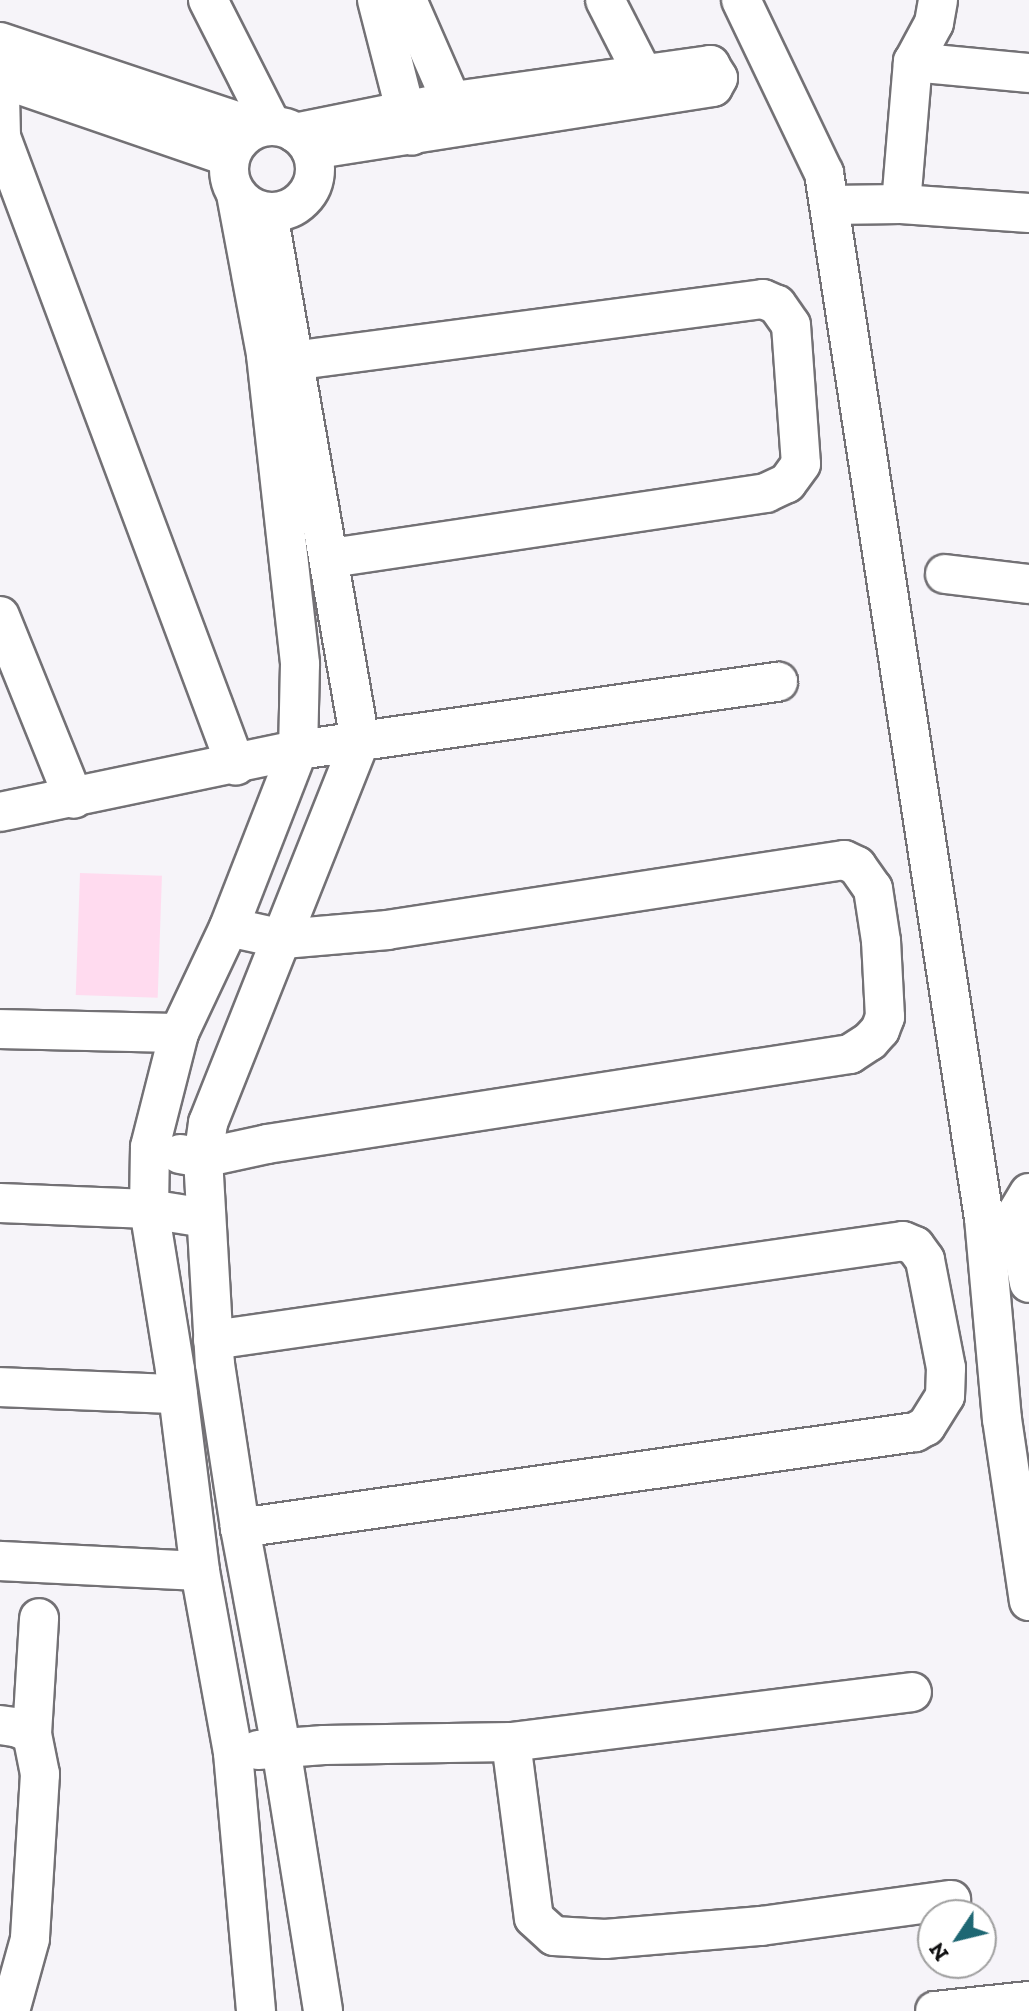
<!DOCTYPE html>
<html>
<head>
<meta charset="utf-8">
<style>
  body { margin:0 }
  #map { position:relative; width:1029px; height:2011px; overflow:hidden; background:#f6f4f9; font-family:"Zilla Slab",serif }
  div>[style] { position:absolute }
  .green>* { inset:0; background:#ffdbef; transform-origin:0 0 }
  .roads { filter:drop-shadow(2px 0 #737175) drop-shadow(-2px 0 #737175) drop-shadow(0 2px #737175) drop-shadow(0 -2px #737175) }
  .minor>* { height:38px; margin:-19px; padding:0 19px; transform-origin:19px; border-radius:19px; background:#fff }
  .minor>.ring { margin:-19px; padding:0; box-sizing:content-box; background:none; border:38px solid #fff; border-radius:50% }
  span { translate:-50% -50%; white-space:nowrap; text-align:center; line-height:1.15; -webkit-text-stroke:8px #fff; paint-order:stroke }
  .north { position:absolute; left:917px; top:1899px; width:80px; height:80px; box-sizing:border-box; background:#fff; border:2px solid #9f9f9f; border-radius:50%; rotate:235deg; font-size:22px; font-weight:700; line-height:32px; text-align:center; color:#0f0f10 }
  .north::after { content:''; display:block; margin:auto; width:28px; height:36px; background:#1e6773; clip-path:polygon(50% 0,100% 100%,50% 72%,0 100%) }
</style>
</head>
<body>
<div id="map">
  <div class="green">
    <i style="left:80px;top:873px;width:82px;height:122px;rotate:2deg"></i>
  </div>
  <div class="roads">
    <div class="minor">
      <i style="left:208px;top:0;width:141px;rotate:63.1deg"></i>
      <i style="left:377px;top:0;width:140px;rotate:75.6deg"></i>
      <i style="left:407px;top:0;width:137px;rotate:66.3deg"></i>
      <i style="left:605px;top:0;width:106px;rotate:62.9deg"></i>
      <i style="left:741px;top:0;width:192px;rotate:64.4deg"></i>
      <i style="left:824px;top:173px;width:1057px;rotate:81.3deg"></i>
      <i style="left:984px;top:1218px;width:202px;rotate:84.9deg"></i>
      <i style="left:1002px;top:1419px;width:184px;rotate:81.6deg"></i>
      <i style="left:0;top:42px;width:271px;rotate:18.5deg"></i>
      <i style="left:913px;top:62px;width:117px;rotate:5.4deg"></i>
      <i style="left:0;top:78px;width:243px;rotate:19deg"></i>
      <i style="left:0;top:95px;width:42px;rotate:88.6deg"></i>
      <i style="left:1px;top:137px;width:671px;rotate:69.51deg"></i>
      <i class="ring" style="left:229px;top:126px;width:48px;height:48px"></i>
      <i style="left:295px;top:133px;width:162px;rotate:-11.4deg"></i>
      <i style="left:454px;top:101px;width:259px;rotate:-8deg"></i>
      <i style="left:710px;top:65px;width:15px;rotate:58deg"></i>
      <i style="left:718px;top:78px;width:10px;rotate:119deg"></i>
      <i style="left:713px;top:87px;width:407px;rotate:171.1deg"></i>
      <i style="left:236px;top:194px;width:164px;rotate:79.4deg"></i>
      <i style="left:266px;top:355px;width:311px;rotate:83.7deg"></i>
      <i style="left:300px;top:664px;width:86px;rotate:91.3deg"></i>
      <i style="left:298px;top:750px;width:190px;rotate:111.3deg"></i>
      <i style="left:229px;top:927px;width:117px;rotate:115.3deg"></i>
      <i style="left:179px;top:1033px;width:118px;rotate:104.3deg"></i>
      <i style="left:150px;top:1147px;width:62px;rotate:90.9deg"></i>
      <i style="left:149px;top:1209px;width:163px;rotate:80.8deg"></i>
      <i style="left:175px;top:1370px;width:203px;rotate:82.9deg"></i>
      <i style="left:200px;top:1571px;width:185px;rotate:79.7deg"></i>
      <i style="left:233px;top:1753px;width:259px;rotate:84.9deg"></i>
      <i style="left:901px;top:204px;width:143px;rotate:-85.2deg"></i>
      <i style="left:913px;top:62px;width:44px;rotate:-61.7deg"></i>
      <i style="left:934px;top:23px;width:23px;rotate:-80deg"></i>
      <i style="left:829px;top:205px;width:72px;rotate:-0.8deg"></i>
      <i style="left:901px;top:204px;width:128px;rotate:4deg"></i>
      <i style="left:268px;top:213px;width:536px;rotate:80.12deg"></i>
      <i style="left:360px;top:741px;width:411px;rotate:111.7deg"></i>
      <i style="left:208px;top:1123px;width:35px;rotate:98deg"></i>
      <i style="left:203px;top:1158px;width:206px;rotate:86.7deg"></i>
      <i style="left:215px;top:1364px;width:166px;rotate:81.3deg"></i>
      <i style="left:240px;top:1528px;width:224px;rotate:79.4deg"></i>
      <i style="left:281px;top:1748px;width:266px;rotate:80.9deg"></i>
      <i style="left:292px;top:361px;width:475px;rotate:-7.5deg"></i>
      <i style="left:763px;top:299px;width:15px;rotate:23deg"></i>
      <i style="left:777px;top:305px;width:24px;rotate:55deg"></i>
      <i style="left:791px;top:325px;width:139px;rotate:85.9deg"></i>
      <i style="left:801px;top:464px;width:24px;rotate:126deg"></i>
      <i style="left:787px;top:483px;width:23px;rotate:155deg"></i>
      <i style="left:766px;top:493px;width:441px;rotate:171.5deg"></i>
      <i style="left:945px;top:574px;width:85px;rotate:6.8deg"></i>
      <i style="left:0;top:616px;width:197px;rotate:68deg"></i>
      <i style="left:0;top:812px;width:304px;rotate:-11.8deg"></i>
      <i style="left:298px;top:750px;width:485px;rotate:-8.1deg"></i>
      <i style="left:0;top:1029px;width:179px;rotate:1.3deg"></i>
      <i style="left:180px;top:1154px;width:23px;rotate:10deg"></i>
      <i style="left:203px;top:1158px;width:66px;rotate:-12.3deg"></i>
      <i style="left:267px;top:1144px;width:590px;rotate:-8.78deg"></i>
      <i style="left:850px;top:1054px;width:24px;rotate:-33deg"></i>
      <i style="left:870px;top:1041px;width:15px;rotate:-48deg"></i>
      <i style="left:880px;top:1030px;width:14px;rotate:-69deg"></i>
      <i style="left:885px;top:1017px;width:76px;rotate:-93deg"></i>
      <i style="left:881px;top:941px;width:53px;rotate:-98.7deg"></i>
      <i style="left:873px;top:889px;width:28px;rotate:-125deg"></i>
      <i style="left:857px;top:866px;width:14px;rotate:-155deg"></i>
      <i style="left:844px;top:860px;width:461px;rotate:171.3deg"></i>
      <i style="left:388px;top:930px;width:105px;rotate:175.1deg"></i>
      <i style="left:283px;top:939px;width:55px;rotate:-167.5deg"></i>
      <i style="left:1029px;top:1193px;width:26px;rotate:121deg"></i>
      <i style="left:1016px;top:1215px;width:69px;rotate:79.2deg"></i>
      <i style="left:0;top:1203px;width:149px;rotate:2.3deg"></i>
      <i style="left:149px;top:1209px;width:57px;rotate:9.1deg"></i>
      <i style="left:213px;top:1340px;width:697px;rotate:-8.16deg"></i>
      <i style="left:903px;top:1241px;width:13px;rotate:23deg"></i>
      <i style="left:915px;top:1246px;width:17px;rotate:54deg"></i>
      <i style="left:925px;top:1260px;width:110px;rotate:79deg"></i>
      <i style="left:946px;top:1368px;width:28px;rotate:92deg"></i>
      <i style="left:945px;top:1396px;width:36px;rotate:122deg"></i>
      <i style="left:926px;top:1426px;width:13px;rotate:151deg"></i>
      <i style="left:915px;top:1432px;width:682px;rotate:171.91deg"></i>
      <i style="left:0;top:1387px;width:178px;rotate:2.3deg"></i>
      <i style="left:0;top:1561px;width:200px;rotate:2.9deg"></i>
      <i style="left:0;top:1725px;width:15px;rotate:8deg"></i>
      <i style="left:15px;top:1727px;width:18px;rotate:22deg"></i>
      <i style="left:32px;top:1734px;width:41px;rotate:78.7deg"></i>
      <i style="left:40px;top:1774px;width:165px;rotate:93.5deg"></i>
      <i style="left:30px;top:1939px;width:75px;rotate:105.5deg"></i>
      <i style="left:32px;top:1734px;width:116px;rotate:-86.5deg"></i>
      <i style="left:511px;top:1742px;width:177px;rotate:82.6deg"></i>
      <i style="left:534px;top:1918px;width:27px;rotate:42deg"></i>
      <i style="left:554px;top:1936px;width:51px;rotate:3.4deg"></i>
      <i style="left:605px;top:1939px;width:157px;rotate:-4.8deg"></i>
      <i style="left:761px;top:1926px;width:192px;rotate:-7.8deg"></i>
      <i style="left:258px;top:1750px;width:66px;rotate:-4.3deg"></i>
      <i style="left:324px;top:1745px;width:187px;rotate:-0.9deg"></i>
      <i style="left:511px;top:1742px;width:404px;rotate:-7.1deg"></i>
      <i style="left:935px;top:2011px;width:95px;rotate:-6.1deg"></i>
    </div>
  </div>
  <div class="north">N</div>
</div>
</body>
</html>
